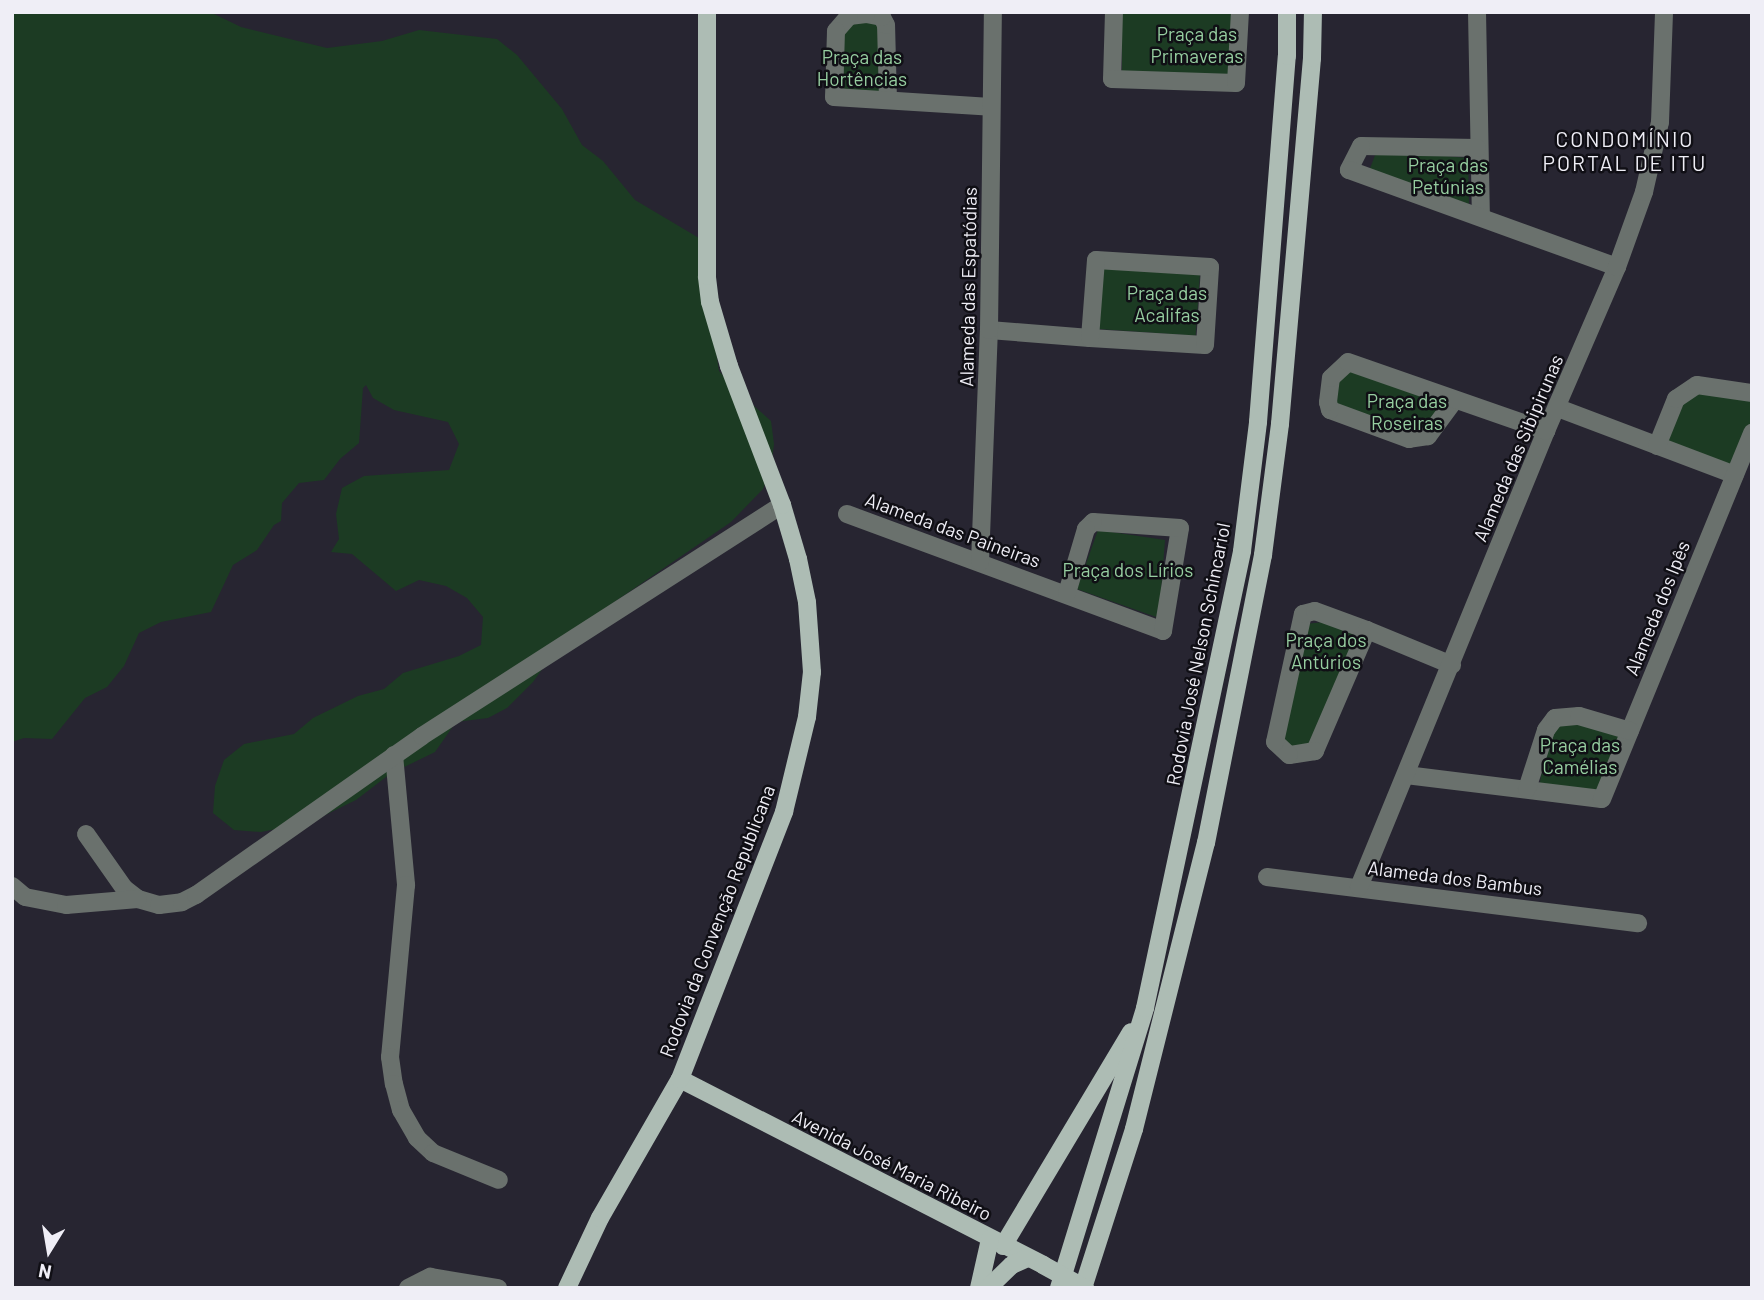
<!DOCTYPE html>
<html>
<head>
<meta charset="utf-8">
<style>
  body { margin:0 }
  #map { position:relative; width:1764px; height:1300px; overflow:hidden; background:#272531; font-family:Barlow,sans-serif }
  div>[style] { position:absolute }
  .green>* { inset:0; background:#1c3b23; transform-origin:0 0 }
  .minor>* { height:18px; margin:-9px; padding:0 9px; transform-origin:9px; border-radius:9px; background:#6a716d }
  .major>* { height:18px; margin:-9px; padding:0 9px; transform-origin:9px; border-radius:9px; background:#adbcb4 }
  .major-bridge>* { height:18px; margin:-9px; padding:0 9px; transform-origin:9px; border-radius:9px; background:#adbcb4 }
  span { translate:-50% -50%; white-space:nowrap; text-align:center; line-height:1.15; -webkit-text-stroke:5px #100f15; paint-order:stroke }
  .park-label { font-size:19px; color:#96cea0 }
  .street-label { font-size:19px; color:#efeef6 }
  .neighbourhood-label { font-size:21px; color:#efeef6; letter-spacing:2px }
  .frame { position:absolute; inset:0; border:14px solid #efeef6; pointer-events:none }
  .north { position:absolute; left:14px; top:1216px; width:70px; height:70px; -webkit-text-stroke:5px #100f15; paint-order:stroke; rotate:191deg; font-size:19px; font-weight:700; line-height:28px; text-align:center; color:#efeef6 }
  .north::after { content:''; display:block; margin:auto; width:24px; height:32px; background:#efeef6; clip-path:polygon(50% 0,100% 100%,50% 72%,0 100%) }
</style>
</head>
<body>
<div id="map">
  <div class="green">
    <i style="clip-path:polygon(12px 12px,210px 12px,241px 27px,327px 48px,382px 41px,419px 30px,497px 39px,517px 55px,562px 109px,582px 145px,603px 161px,635px 200px,699px 238px,719px 371px,736px 390px,771px 421px,774px 444px,771px 469px,763px 489px,731px 522px,575px 629px,559px 646px,533px 682px,507px 708px,488px 718px,456px 722px,435px 752px,390px 774px,356px 800px,311px 822px,261px 832px,234px 830px,213px 813px,215px 786px,224px 760px,244px 744px,294px 734px,313px 718px,358px 696px,384px 689px,403px 673px,459px 656px,481px 645px,483px 617px,467px 598px,446px 586px,419px 580px,396px 591px,352px 554px,331px 552px,339px 539px,336px 514px,342px 488px,364px 476px,449px 470px,459px 444px,448px 422px,394px 410px,373px 398px,366px 385px,363px 388px,359px 443px,340px 459px,324px 480px,299px 483px,282px 503px,281px 521px,274px 525px,257px 550px,233px 565px,211px 612px,161px 622px,139px 633px,124px 666px,107px 687px,85px 698px,52px 739px,24px 738px,12px 742px)"></i>
    <i style="left:1122px;top:12px;width:112px;height:62px"></i>
    <i style="clip-path:polygon(879px 20px,885px 97px,839px 94px,844px 24px)"></i>
    <i style="clip-path:polygon(1377px 150px,1468px 158px,1469px 204px,1369px 171px)"></i>
    <i style="left:1200px;top:273px;width:63px;height:97px;rotate:94deg"></i>
    <i style="clip-path:polygon(1348px 366px,1446px 404px,1427px 432px,1409px 436px,1337px 408px,1335px 382px)"></i>
    <i style="clip-path:polygon(1698px 386px,1752px 394px,1752px 428px,1734px 472px,1659px 445px,1677px 400px)"></i>
    <i style="clip-path:polygon(1098px 530px,1165px 540px,1159px 618px,1077px 589px)"></i>
    <i style="clip-path:polygon(1324px 622px,1360px 637px,1313px 748px,1292px 748px,1281px 740px,1306px 624px)"></i>
    <i style="clip-path:polygon(1577px 720px,1625px 734px,1600px 797px,1539px 787px,1549px 737px,1558px 724px)"></i>
  </div>
  <div class="minor">
    <i style="left:1114px;top:12px;width:67px;rotate:91.7deg"></i>
    <i style="left:1112px;top:79px;width:124px;rotate:1.8deg"></i>
    <i style="left:1236px;top:83px;width:71px;rotate:-86.8deg"></i>
    <i style="left:1477px;top:12px;width:204px;rotate:88.9deg"></i>
    <i style="left:888px;top:100px;width:75px;rotate:-91.5deg"></i>
    <i style="left:886px;top:25px;width:9px;rotate:-117deg"></i>
    <i style="left:882px;top:17px;width:16px;rotate:-169deg"></i>
    <i style="left:866px;top:14px;width:17px;rotate:173deg"></i>
    <i style="left:849px;top:16px;width:20px;rotate:131deg"></i>
    <i style="left:836px;top:31px;width:66px;rotate:91.7deg"></i>
    <i style="left:834px;top:97px;width:157px;rotate:3.6deg"></i>
    <i style="left:1477px;top:148px;width:116px;rotate:-179deg"></i>
    <i style="left:1361px;top:146px;width:27px;rotate:117deg"></i>
    <i style="left:1349px;top:170px;width:285px;rotate:19.9deg"></i>
    <i style="left:989px;top:330px;width:101px;rotate:4.5deg"></i>
    <i style="left:1090px;top:338px;width:115px;rotate:3.5deg"></i>
    <i style="left:1205px;top:345px;width:78px;rotate:-86.3deg"></i>
    <i style="left:1210px;top:267px;width:114px;rotate:-176.5deg"></i>
    <i style="left:1096px;top:260px;width:78px;rotate:94.4deg"></i>
    <i style="left:1454px;top:401px;width:44px;rotate:126.6deg"></i>
    <i style="left:1428px;top:436px;width:19px;rotate:171deg"></i>
    <i style="left:1409px;top:439px;width:84px;rotate:-159.8deg"></i>
    <i style="left:1330px;top:410px;width:8px;rotate:-104deg"></i>
    <i style="left:1328px;top:402px;width:24px;rotate:-83deg"></i>
    <i style="left:1331px;top:378px;width:23px;rotate:-43deg"></i>
    <i style="left:1348px;top:362px;width:210px;rotate:19.2deg"></i>
    <i style="left:1558px;top:408px;width:189px;rotate:20.7deg"></i>
    <i style="left:1657px;top:446px;width:51px;rotate:-68deg"></i>
    <i style="left:1676px;top:399px;width:25px;rotate:-34deg"></i>
    <i style="left:1697px;top:385px;width:56px;rotate:8.3deg"></i>
    <i style="left:847px;top:514px;width:337px;rotate:20.3deg"></i>
    <i style="left:1163px;top:631px;width:104px;rotate:-80.6deg"></i>
    <i style="left:1180px;top:528px;width:87px;rotate:-176.1deg"></i>
    <i style="left:1093px;top:522px;width:10px;rotate:135deg"></i>
    <i style="left:1086px;top:529px;width:67px;rotate:106.5deg"></i>
    <i style="left:980px;top:562px;width:232px;rotate:-87.8deg"></i>
    <i style="left:989px;top:330px;width:318px;rotate:-89.3deg"></i>
    <i style="left:1367px;top:630px;width:132px;rotate:113.3deg"></i>
    <i style="left:1315px;top:751px;width:26px;rotate:171deg"></i>
    <i style="left:1289px;top:755px;width:19px;rotate:-137deg"></i>
    <i style="left:1275px;top:742px;width:131px;rotate:-77.7deg"></i>
    <i style="left:1303px;top:614px;width:12px;rotate:-14deg"></i>
    <i style="left:1315px;top:611px;width:55px;rotate:20.1deg"></i>
    <i style="left:1367px;top:630px;width:92px;rotate:22.4deg"></i>
    <i style="left:394px;top:755px;width:131px;rotate:84.7deg"></i>
    <i style="left:406px;top:885px;width:173px;rotate:95.3deg"></i>
    <i style="left:390px;top:1057px;width:27px;rotate:82deg"></i>
    <i style="left:394px;top:1084px;width:27px;rotate:75deg"></i>
    <i style="left:401px;top:1110px;width:32px;rotate:60deg"></i>
    <i style="left:417px;top:1138px;width:22px;rotate:43deg"></i>
    <i style="left:433px;top:1153px;width:71px;rotate:22.2deg"></i>
    <i style="left:1406px;top:775px;width:197px;rotate:7deg"></i>
    <i style="left:1602px;top:799px;width:396px;rotate:-67.7deg"></i>
    <i style="left:1527px;top:789px;width:62px;rotate:-72.1deg"></i>
    <i style="left:1546px;top:730px;width:15px;rotate:-53deg"></i>
    <i style="left:1555px;top:718px;width:24px;rotate:-5deg"></i>
    <i style="left:1579px;top:716px;width:53px;rotate:16.4deg"></i>
    <i style="left:86px;top:834px;width:66px;rotate:54.9deg"></i>
    <i style="left:124px;top:888px;width:18px;rotate:38deg"></i>
    <i style="left:138px;top:899px;width:22px;rotate:16deg"></i>
    <i style="left:159px;top:905px;width:23px;rotate:-7deg"></i>
    <i style="left:182px;top:902px;width:16px;rotate:-27deg"></i>
    <i style="left:196px;top:895px;width:276px;rotate:-35.1deg"></i>
    <i style="left:422px;top:736px;width:428px;rotate:-32.7deg"></i>
    <i style="left:1267px;top:877px;width:374px;rotate:7.1deg"></i>
    <i style="left:12px;top:886px;width:17px;rotate:40deg"></i>
    <i style="left:25px;top:897px;width:42px;rotate:11deg"></i>
    <i style="left:66px;top:905px;width:72px;rotate:-4.8deg"></i>
    <i style="left:1359px;top:887px;width:493px;rotate:-67.7deg"></i>
    <i style="left:1546px;top:431px;width:179px;rotate:-66.6deg"></i>
    <i style="left:1617px;top:267px;width:80px;rotate:-70.2deg"></i>
    <i style="left:1644px;top:192px;width:72px;rotate:-77.1deg"></i>
    <i style="left:1660px;top:122px;width:110px;rotate:-87.9deg"></i>
    <i style="left:408px;top:1288px;width:25px;rotate:-27deg"></i>
    <i style="left:430px;top:1277px;width:69px;rotate:9.2deg"></i>
  </div>
  <div class="major">
    <i style="left:680px;top:1079px;width:408px;rotate:27.1deg"></i>
    <i style="left:1003px;top:1246px;width:249px;rotate:-59.1deg"></i>
    <i style="left:567px;top:1288px;width:77px;rotate:-64.8deg"></i>
    <i style="left:600px;top:1218px;width:160px;rotate:-60.1deg"></i>
    <i style="left:680px;top:1079px;width:287px;rotate:-68.7deg"></i>
    <i style="left:784px;top:812px;width:98px;rotate:-76.4deg"></i>
    <i style="left:807px;top:717px;width:45px;rotate:-83.7deg"></i>
    <i style="left:812px;top:672px;width:70px;rotate:-94.1deg"></i>
    <i style="left:807px;top:602px;width:44px;rotate:-101.8deg"></i>
    <i style="left:798px;top:559px;width:56px;rotate:-106.5deg"></i>
    <i style="left:782px;top:505px;width:149px;rotate:-110.9deg"></i>
    <i style="left:729px;top:366px;width:67px;rotate:-106.5deg"></i>
    <i style="left:710px;top:302px;width:26px;rotate:-97deg"></i>
    <i style="left:707px;top:276px;width:264px;rotate:-90deg"></i>
    <i style="left:979px;top:1288px;width:50px;rotate:-77.3deg"></i>
    <i style="left:988px;top:1288px;width:33px;rotate:-44deg"></i>
    <i style="left:1012px;top:1265px;width:17px;rotate:-24deg"></i>
    <i style="left:1059px;top:1288px;width:293px;rotate:-72.9deg"></i>
    <i style="left:1145px;top:1008px;width:467px;rotate:-78deg"></i>
    <i style="left:1242px;top:551px;width:130px;rotate:-82.9deg"></i>
    <i style="left:1258px;top:422px;width:367px;rotate:-85.5deg"></i>
    <i style="left:1287px;top:56px;width:44px;rotate:-90deg"></i>
    <i style="left:1083px;top:1288px;width:167px;rotate:-72.2deg"></i>
    <i style="left:1134px;top:1129px;width:295px;rotate:-75.9deg"></i>
    <i style="left:1206px;top:843px;width:294px;rotate:-78.8deg"></i>
    <i style="left:1263px;top:555px;width:132px;rotate:-82.6deg"></i>
    <i style="left:1280px;top:424px;width:367px;rotate:-85deg"></i>
    <i style="left:1312px;top:58px;width:46px;rotate:-88.8deg"></i>
  </div>
  <div class="major-bridge">
    <i style="left:1043px;top:1265px;width:48px;rotate:28.7deg"></i>
  </div>
  <div class="park-label">
    <span style="left:1197px;top:45px">Praça das<br>Primaveras</span>
    <span style="left:862px;top:68px">Praça das<br>Hortências</span>
    <span style="left:1448px;top:176px">Praça das<br>Petúnias</span>
    <span style="left:1167px;top:304px">Praça das<br>Acalifas</span>
    <span style="left:1407px;top:412px">Praça das<br>Roseiras</span>
    <span style="left:1128px;top:570px">Praça dos Lírios</span>
    <span style="left:1326px;top:651px">Praça dos<br>Antúrios</span>
    <span style="left:1580px;top:756px">Praça das<br>Camélias</span>
  </div>
  <div class="street-label">
    <span style="left:968px;top:287px;rotate:-89deg">Alameda das Espatódias</span>
    <span style="left:1518px;top:448px;rotate:-67deg">Alameda das Sibipirunas</span>
    <span style="left:953px;top:530px;rotate:20deg">Alameda das Paineiras</span>
    <span style="left:1657px;top:608px;rotate:-68deg">Alameda dos Ipês</span>
    <span style="left:1198px;top:654px;rotate:-79deg">Rodovia José Nelson Schincariol</span>
    <span style="left:1455px;top:878px;rotate:7deg">Alameda dos Bambus</span>
    <span style="left:717px;top:921px;rotate:-69deg">Rodovia da Convenção Republicana</span>
    <span style="left:892px;top:1165px;rotate:27deg">Avenida José Maria Ribeiro</span>
  </div>
  <div class="neighbourhood-label">
    <span style="left:1625px;top:151px">CONDOMÍNIO<br>PORTAL DE ITU</span>
  </div>
  <div class="frame"></div>
  <div class="north">N</div>
</div>
</body>
</html>
